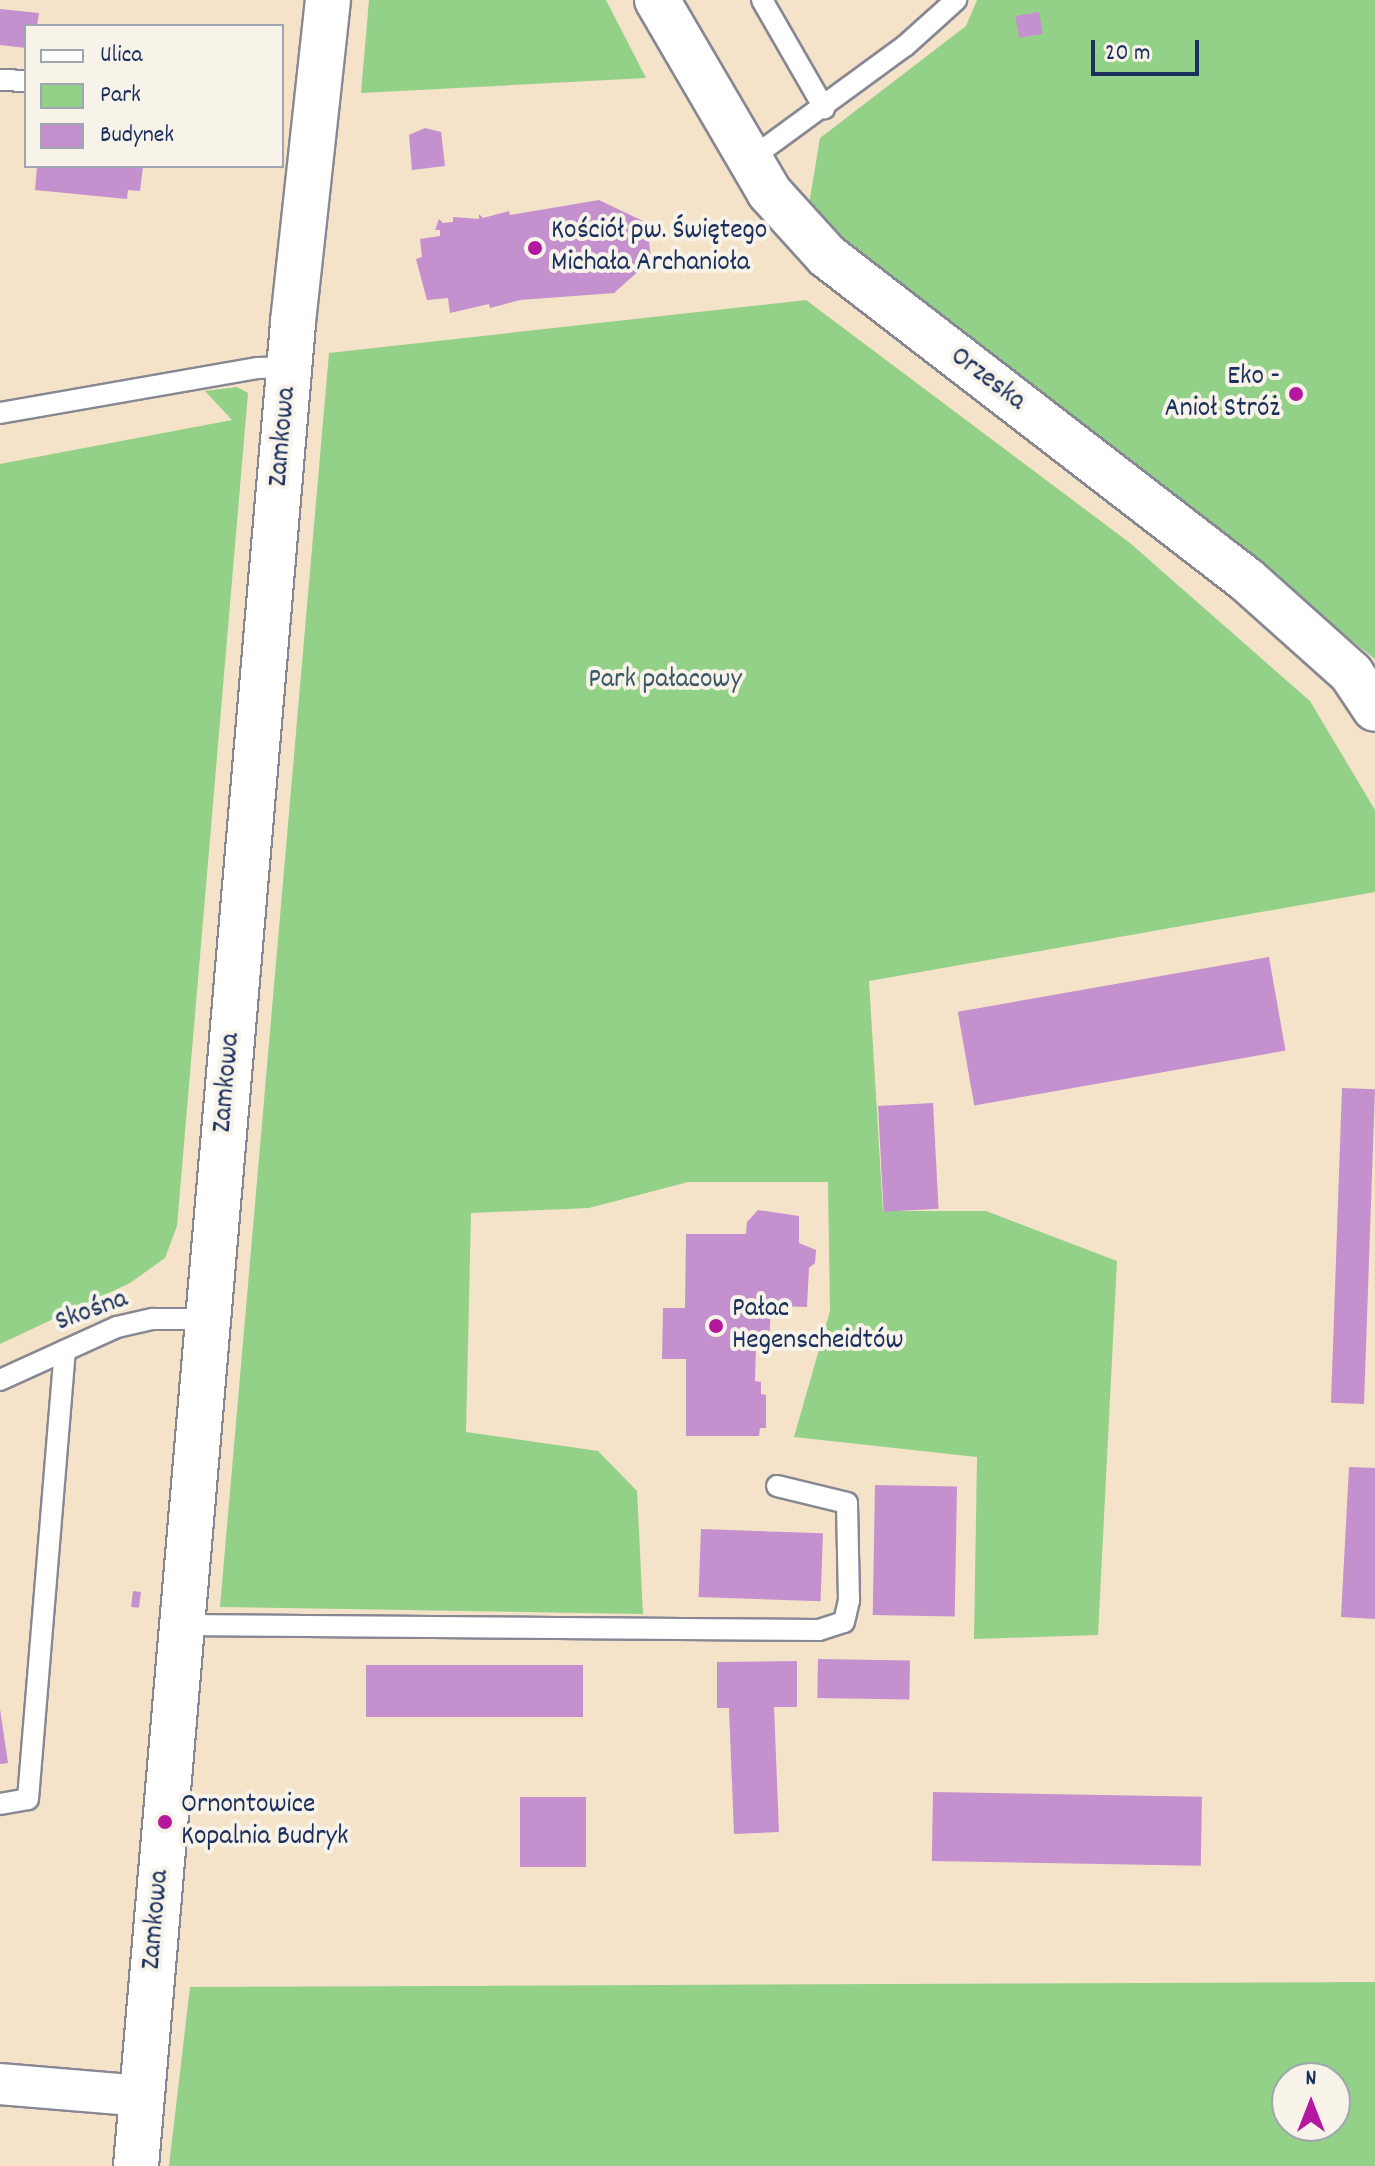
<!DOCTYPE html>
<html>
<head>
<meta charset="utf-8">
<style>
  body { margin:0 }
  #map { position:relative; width:1375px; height:2166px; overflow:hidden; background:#f4e2c9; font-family:Dekko,sans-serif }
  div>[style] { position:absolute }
  .green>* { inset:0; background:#92d187 }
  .building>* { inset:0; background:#c490cd; transform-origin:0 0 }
  .roads { filter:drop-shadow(2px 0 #888894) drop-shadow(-2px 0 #888894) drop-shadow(0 2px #888894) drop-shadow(0 -2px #888894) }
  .service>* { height:20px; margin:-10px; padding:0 10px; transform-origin:10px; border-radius:10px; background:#fff }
  .minor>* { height:40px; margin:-20px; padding:0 20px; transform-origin:20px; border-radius:20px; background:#fff }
  .tertiary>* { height:44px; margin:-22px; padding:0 22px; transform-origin:22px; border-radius:22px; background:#fff }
  .dots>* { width:22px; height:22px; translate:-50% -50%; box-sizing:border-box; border:4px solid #f7f3e8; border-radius:50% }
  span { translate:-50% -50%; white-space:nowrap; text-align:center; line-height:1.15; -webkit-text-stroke:8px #f7f3e8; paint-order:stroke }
  .poi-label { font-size:28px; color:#1b2f5e }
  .left { translate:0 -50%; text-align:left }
  .right { translate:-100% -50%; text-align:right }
  .street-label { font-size:28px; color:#1b2f5e }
  .park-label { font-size:28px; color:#395868 }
  .legend { position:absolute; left:24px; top:24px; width:260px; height:144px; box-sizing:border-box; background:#f7f3e8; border:2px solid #9fa5b1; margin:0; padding:10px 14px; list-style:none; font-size:24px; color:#1b2f5e }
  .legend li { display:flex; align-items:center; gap:16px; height:40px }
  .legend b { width:40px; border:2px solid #9fa5b1 }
  .north { position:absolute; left:1271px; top:2062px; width:80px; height:80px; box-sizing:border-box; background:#f7f3e8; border:2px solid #9fa5b1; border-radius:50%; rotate:0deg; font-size:22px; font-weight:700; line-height:32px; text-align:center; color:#1b2f5e }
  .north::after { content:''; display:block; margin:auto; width:28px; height:36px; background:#b5179e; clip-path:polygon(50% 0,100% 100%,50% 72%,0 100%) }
  .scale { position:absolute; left:1091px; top:40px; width:108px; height:36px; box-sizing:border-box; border:4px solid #1b2f5e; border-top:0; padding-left:10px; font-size:24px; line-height:28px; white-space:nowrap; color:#1b2f5e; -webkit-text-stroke:6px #f7f3e8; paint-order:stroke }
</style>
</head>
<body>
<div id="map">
  <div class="green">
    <i style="clip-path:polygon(369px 0,606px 0,646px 78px,361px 93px)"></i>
    <i style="clip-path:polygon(977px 0,1375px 0,1375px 659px,808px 210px,820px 138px,966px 26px)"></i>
    <i style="clip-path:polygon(806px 300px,1130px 543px,1310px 701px,1375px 810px,1375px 892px,869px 981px,883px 1211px,986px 1211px,1117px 1261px,1098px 1635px,974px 1639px,977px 1457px,794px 1437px,830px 1311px,828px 1182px,688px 1182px,589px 1208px,471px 1213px,466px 1432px,598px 1451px,637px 1491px,643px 1614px,220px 1607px,329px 353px)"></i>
    <i style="clip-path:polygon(237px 387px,248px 393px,177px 1226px,165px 1258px,130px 1283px,0 1344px,0 464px,232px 420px,205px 391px)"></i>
    <i style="clip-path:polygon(evenodd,1375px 1982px,1375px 2166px,169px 2166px,190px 1987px,1375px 1982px,1287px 2078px,1335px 2078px,1335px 2126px,1287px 2126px,1287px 2078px)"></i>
  </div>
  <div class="building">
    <i style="clip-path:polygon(0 9px,39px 13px,37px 26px,26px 26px,26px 48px,0 45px)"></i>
    <i style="left:1039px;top:12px;width:22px;height:24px;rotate:80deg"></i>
    <i style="clip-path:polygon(425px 128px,441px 132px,445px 166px,412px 170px,409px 135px)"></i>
    <i style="clip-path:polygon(37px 166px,143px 166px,140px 191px,128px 190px,127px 199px,35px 190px)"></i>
    <i style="clip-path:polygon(599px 200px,647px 223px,651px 260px,614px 293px,520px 300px,490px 308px,489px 304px,450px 313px,448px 298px,427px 300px,416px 259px,422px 257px,420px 239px,440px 236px,440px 230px,435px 230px,439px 219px,443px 223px,453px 222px,453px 217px,479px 219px,479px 214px,483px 218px,509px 211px,510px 215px)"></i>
    <i style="left:1269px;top:957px;width:95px;height:316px;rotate:80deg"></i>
    <i style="left:1342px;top:1088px;width:33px;height:315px;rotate:2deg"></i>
    <i style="left:933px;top:1103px;width:106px;height:55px;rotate:87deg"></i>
    <i style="clip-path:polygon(758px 1210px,799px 1216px,799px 1243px,816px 1250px,815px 1263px,809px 1268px,807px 1307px,771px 1306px,769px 1345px,756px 1345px,755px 1381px,761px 1382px,761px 1394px,766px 1395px,766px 1428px,760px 1428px,759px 1436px,686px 1436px,686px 1359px,662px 1359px,663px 1308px,685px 1308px,686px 1234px,746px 1234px,747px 1222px)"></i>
    <i style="clip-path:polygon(1349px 1467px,1375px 1468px,1375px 1619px,1341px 1617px)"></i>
    <i style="left:875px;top:1485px;width:82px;height:130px;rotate:1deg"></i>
    <i style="left:701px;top:1529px;width:122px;height:68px;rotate:2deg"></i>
    <i style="left:133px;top:1591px;width:8px;height:16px;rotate:7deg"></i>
    <i style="left:818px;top:1659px;width:92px;height:39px;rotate:1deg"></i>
    <i style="clip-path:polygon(797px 1661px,797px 1707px,774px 1707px,779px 1832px,734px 1834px,729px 1708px,717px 1708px,717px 1662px)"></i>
    <i style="left:583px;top:1665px;width:52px;height:217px;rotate:90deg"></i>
    <i style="clip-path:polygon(0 1709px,8px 1763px,0 1764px)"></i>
    <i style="left:933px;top:1792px;width:269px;height:69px;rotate:1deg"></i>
    <i style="left:520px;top:1797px;width:66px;height:70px"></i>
  </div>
  <div class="roads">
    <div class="service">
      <i style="left:762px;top:0;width:125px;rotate:60.1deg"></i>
      <i style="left:0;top:80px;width:26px;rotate:2deg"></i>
      <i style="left:749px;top:160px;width:193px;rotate:-36.2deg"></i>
      <i style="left:905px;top:46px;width:69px;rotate:-42deg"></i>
      <i style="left:0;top:413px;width:262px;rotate:-9.9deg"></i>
      <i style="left:258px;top:368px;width:32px;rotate:-2deg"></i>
      <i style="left:0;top:1380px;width:128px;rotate:-24.4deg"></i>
      <i style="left:117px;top:1327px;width:37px;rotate:-13deg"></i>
      <i style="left:153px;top:1319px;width:55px"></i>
      <i style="left:181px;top:1625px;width:638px;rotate:0.45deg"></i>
      <i style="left:819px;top:1630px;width:26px;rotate:-18deg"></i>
      <i style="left:844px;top:1622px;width:23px;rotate:-77deg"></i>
      <i style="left:849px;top:1600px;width:97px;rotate:-91.2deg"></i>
      <i style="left:847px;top:1503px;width:72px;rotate:-166.3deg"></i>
      <i style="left:0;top:1804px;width:28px;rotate:-10deg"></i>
      <i style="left:28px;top:1799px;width:450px;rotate:-85.3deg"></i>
    </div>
    <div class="minor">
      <i style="left:0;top:2084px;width:143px;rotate:4.8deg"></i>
    </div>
    <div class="tertiary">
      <i style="left:657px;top:0;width:222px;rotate:59.7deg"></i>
      <i style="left:769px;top:192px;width:86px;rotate:47.8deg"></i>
      <i style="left:827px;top:256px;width:530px;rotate:37.65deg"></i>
      <i style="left:1247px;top:580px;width:140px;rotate:41.8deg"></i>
      <i style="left:1351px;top:673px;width:43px;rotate:56.3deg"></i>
      <i style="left:136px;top:2166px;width:1851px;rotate:-85.13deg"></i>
      <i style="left:293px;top:322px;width:324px;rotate:-83.8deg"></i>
    </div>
  </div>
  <div class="dots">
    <i style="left:535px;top:248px;background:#b5179e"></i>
    <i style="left:1296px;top:394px;background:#b5179e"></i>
    <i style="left:716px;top:1326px;background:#b5179e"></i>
    <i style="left:165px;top:1822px;background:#b5179e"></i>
  </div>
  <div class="poi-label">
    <span class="left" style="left:551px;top:248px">Kościół pw. Świętego<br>Michała Archanioła</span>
    <span class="right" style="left:1280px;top:394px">Eko -<br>Anioł Stróż</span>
    <span class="left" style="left:732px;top:1326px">Pałac<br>Hegenscheidtów</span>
    <span class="left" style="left:181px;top:1822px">Ornontowice<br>Kopalnia Budryk</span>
  </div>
  <div class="street-label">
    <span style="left:987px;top:380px;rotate:37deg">Orzeska</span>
    <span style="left:284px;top:437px;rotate:-85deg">Zamkowa</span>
    <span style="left:228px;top:1083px;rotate:-85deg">Zamkowa</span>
    <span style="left:92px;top:1312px;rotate:-20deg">Skośna</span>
    <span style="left:157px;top:1920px;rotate:-85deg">Zamkowa</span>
  </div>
  <div class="park-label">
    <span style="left:665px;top:681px">Park pałacowy</span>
  </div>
  <ul class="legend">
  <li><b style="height:10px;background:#fff"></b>Ulica</li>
  <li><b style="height:22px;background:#92d187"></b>Park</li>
  <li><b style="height:22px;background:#c490cd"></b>Budynek</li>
  </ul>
  <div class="north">N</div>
  <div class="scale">20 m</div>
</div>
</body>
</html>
